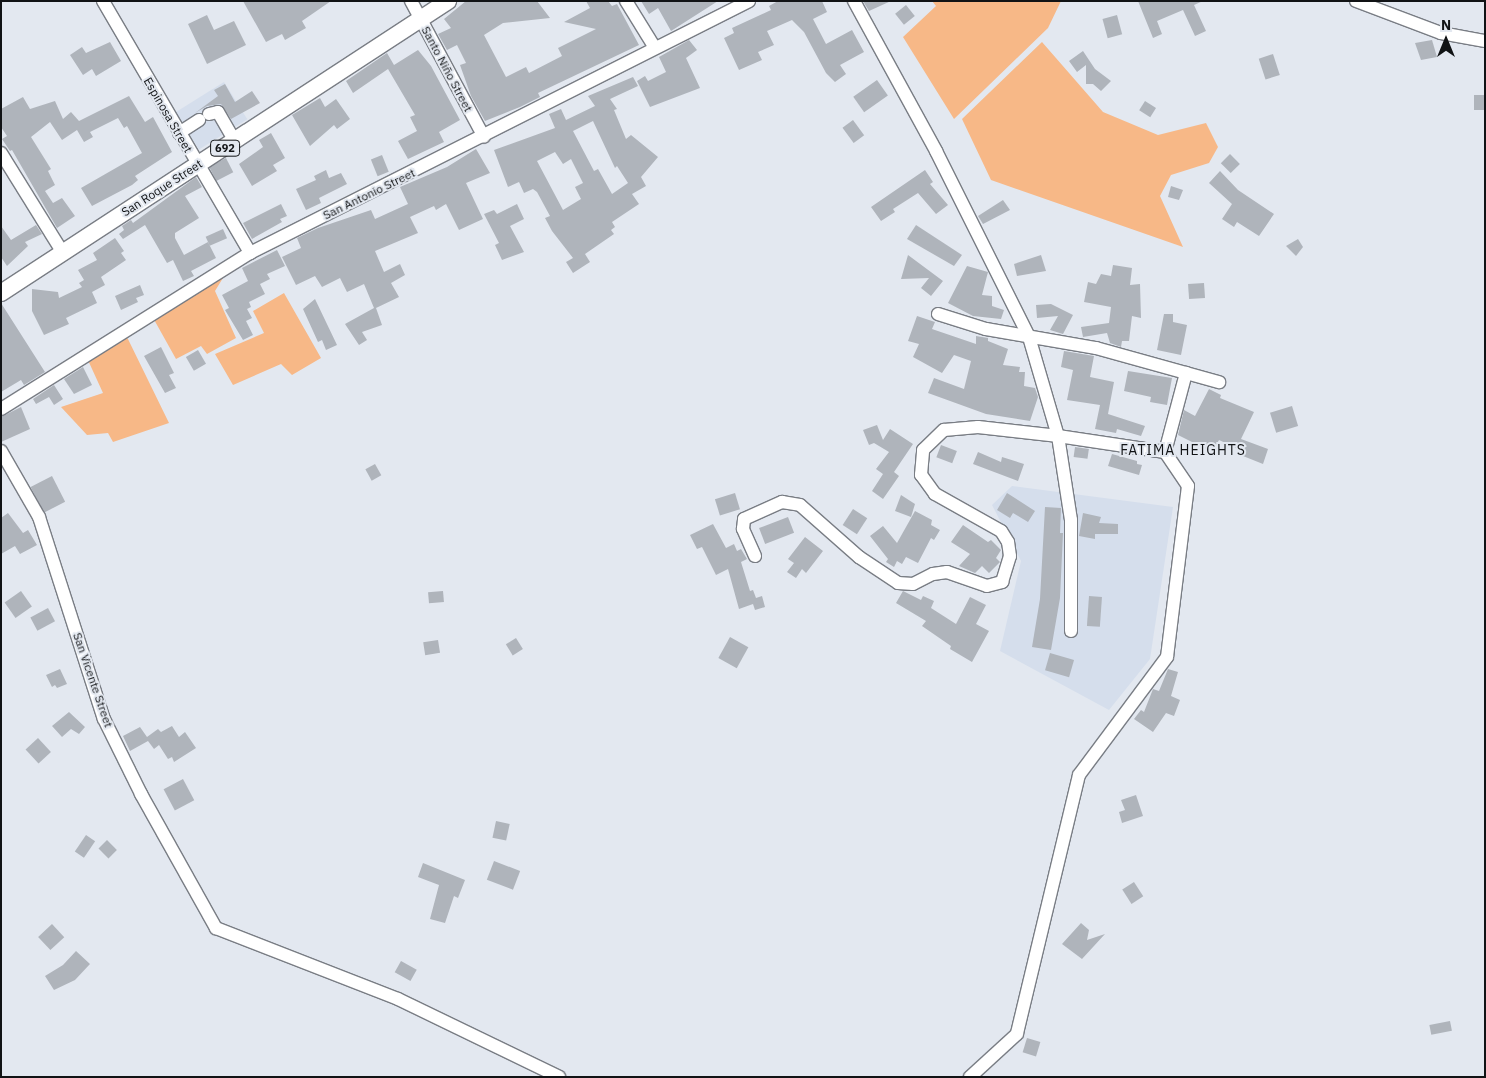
<!DOCTYPE html>
<html>
<head>
<meta charset="utf-8">
<style>
  body { margin:0 }
  #map { position:relative; width:1486px; height:1078px; overflow:hidden; background:#e3e8f0; font-family:"IBM Plex Sans",sans-serif }
  div>[style] { position:absolute }
  .built>* { inset:0; background:#d5deec; transform-origin:0 0 }
  .green>* { inset:0; background:#f7b887 }
  .building>* { inset:0; background:#afb4bb; transform-origin:0 0 }
  .roads { filter:drop-shadow(1px 0 #797d84) drop-shadow(-1px 0 #797d84) drop-shadow(0 1px #797d84) drop-shadow(0 -1px #797d84) }
  .minor>* { height:12px; margin:-6px; padding:0 6px; transform-origin:6px; border-radius:6px; background:#fff }
  .major>* { height:16px; margin:-8px; padding:0 8px; transform-origin:8px; border-radius:8px; background:#fff }
  span { translate:-50% -50%; white-space:nowrap; text-align:center; line-height:1.15; -webkit-text-stroke:4px #e3e8f0; paint-order:stroke }
  .shield-label span { padding:1px 4px; background:#e3e8f0; border:1px solid; border-radius:4px; -webkit-text-stroke-width:0 }
  .shield-label { font-size:11px; color:#111315; font-weight:700 }
  .street-label { font-size:12px; color:#111315 }
  .neighbourhood-label { font-size:14px; color:#111315; letter-spacing:1px }
  .frame { position:absolute; inset:0; border:2px solid #111315; pointer-events:none }
  .north { position:absolute; left:1421px; top:15px; width:50px; height:50px; -webkit-text-stroke:4px #e3e8f0; paint-order:stroke; rotate:0deg; font-size:14px; font-weight:700; line-height:20px; text-align:center; color:#111315 }
  .north::after { content:''; display:block; margin:auto; width:18px; height:22px; background:#111315; clip-path:polygon(50% 0,100% 100%,50% 72%,0 100%) }
</style>
</head>
<body>
<div id="map">
  <div class="built">
    <i style="left:224px;top:82px;width:44px;height:57px;rotate:58deg"></i>
    <i style="clip-path:polygon(1012px 486px,1173px 507px,1150px 659px,1109px 710px,1000px 651px,1021px 561px,992px 505px)"></i>
  </div>
  <div class="green">
    <i style="clip-path:polygon(932px 1px,1061px 1px,1048px 28px,954px 119px,903px 37px,936px 6px)"></i>
    <i style="clip-path:polygon(1042px 42px,1103px 112px,1158px 135px,1206px 123px,1218px 147px,1209px 163px,1171px 175px,1160px 196px,1183px 247px,991px 180px,962px 119px)"></i>
    <i style="clip-path:polygon(226px 273px,215px 291px,236px 338px,207px 354px,201px 346px,176px 359px,152px 316px)"></i>
    <i style="clip-path:polygon(284px 293px,321px 358px,292px 375px,281px 364px,233px 385px,215px 354px,264px 333px,253px 311px)"></i>
    <i style="clip-path:polygon(126px 335px,169px 423px,113px 442px,108px 433px,87px 435px,61px 407px,103px 393px,87px 358px)"></i>
  </div>
  <div class="building">
    <i style="clip-path:polygon(243px 1px,331px 1px,302px 21px,306px 28px,285px 40px,282px 34px,266px 42px)"></i>
    <i style="clip-path:polygon(466px 1px,537px 1px,550px 18px,503px 23px,484px 35px,506px 77px,526px 67px,529px 73px,562px 56px,558px 48px,596px 29px,564px 22px,590px 8px,586px 1px,608px 1px,612px 6px,617px 4px,639px 45px,538px 93px,540px 97px,520px 107px,485px 121px,471px 96px,460px 65px,466px 63px,457px 45px,447px 50px,438px 34px,451px 28px,444px 19px)"></i>
    <i style="clip-path:polygon(641px 1px,718px 1px,671px 31px,658px 8px,649px 14px)"></i>
    <i style="clip-path:polygon(778px 1px,822px 1px,827px 12px,813px 19px,826px 44px,852px 30px,864px 52px,840px 65px,846px 74px,835px 82px,826px 73px,804px 32px,792px 20px,767px 31px,774px 45px,758px 52px,762px 60px,739px 70px,724px 38px,734px 33px,732px 28px,771px 10px,769px 6px)"></i>
    <i style="clip-path:polygon(863px 1px,891px 1px,869px 11px)"></i>
    <i style="clip-path:polygon(1138px 1px,1203px 1px,1194px 5px,1206px 31px,1195px 36px,1183px 10px,1157px 21px,1162px 34px,1153px 38px)"></i>
    <i style="left:906px;top:5px;width:14px;height:14px;rotate:51deg"></i>
    <i style="clip-path:polygon(207px 15px,214px 30px,234px 21px,246px 45px,207px 64px,188px 24px)"></i>
    <i style="left:1117px;top:15px;width:20px;height:15px;rotate:75deg"></i>
    <i style="clip-path:polygon(689px 40px,697px 50px,686px 58px,700px 88px,650px 107px,637px 81px,645px 76px,648px 81px,666px 72px,659px 57px)"></i>
    <i style="clip-path:polygon(1432px 40px,1437px 57px,1421px 60px,1415px 43px)"></i>
    <i style="clip-path:polygon(110px 42px,121px 61px,96px 76px,92px 69px,83px 75px,70px 55px,82px 47px,86px 53px)"></i>
    <i style="clip-path:polygon(418px 50px,431px 66px,460px 120px,439px 132px,444px 142px,408px 159px,398px 141px,417px 131px,410px 117px,415px 115px,388px 69px,353px 93px,346px 81px,387px 53px,394px 65px)"></i>
    <i style="clip-path:polygon(1083px 51px,1095px 69px,1111px 81px,1101px 91px,1093px 84px,1086px 84px,1086px 65px,1077px 72px,1069px 61px)"></i>
    <i style="left:1273px;top:54px;width:22px;height:15px;rotate:72deg"></i>
    <i style="clip-path:polygon(evenodd,633px 77px,638px 86px,610px 99px,617px 109px,614px 110px,626px 139px,631px 135px,658px 157px,641px 177px,646px 186px,632px 194px,639px 204px,612px 222px,615px 227px,611px 230px,614px 234px,585px 254px,590px 262px,573px 273px,566px 262px,573px 258px,552px 231px,545px 218px,550px 216px,537px 192px,533px 189px,524px 193px,519px 182px,508px 187px,494px 150px,555px 128px,549px 114px,561px 109px,566px 120px,595px 106px,588px 96px,633px 77px,593px 121px,615px 168px,617px 166px,628px 183px,612px 194px,598px 169px,594px 171px,573px 131px,593px 121px,633px 77px,555px 152px,563px 164px,571px 159px,583px 183px,575px 187px,581px 199px,563px 210px,537px 161px,555px 152px)"></i>
    <i style="left:877px;top:80px;width:19px;height:29px;rotate:55deg"></i>
    <i style="clip-path:polygon(225px 84px,235px 102px,252px 91px,260px 103px,231px 119px,221px 104px,207px 106px,195px 113px,218px 96px,214px 90px)"></i>
    <i style="left:1485px;top:95px;width:15px;height:11px;rotate:90deg"></i>
    <i style="clip-path:polygon(129px 96px,145px 122px,153px 117px,172px 152px,135px 176px,138px 180px,132px 185px,92px 206px,81px 188px,142px 153px,127px 126px,124px 128px,118px 118px,90px 132px,93px 137px,84px 142px,77px 130px,62px 140px,50px 122px,31px 137px,51px 169px,48px 171px,55px 185px,45px 191px,53px 203px,62px 198px,75px 216px,57px 228px,12px 150px,10px 151px,2px 139px,7px 136px,1px 127px,1px 109px,23px 97px,30px 109px,55px 101px,63px 119px,71px 112px,79px 121px)"></i>
    <i style="clip-path:polygon(320px 98px,325px 107px,336px 99px,350px 119px,337px 129px,334px 125px,310px 146px,292px 115px)"></i>
    <i style="left:1145px;top:101px;width:13px;height:11px;rotate:32deg"></i>
    <i style="left:853px;top:120px;width:19px;height:13px;rotate:54deg"></i>
    <i style="clip-path:polygon(271px 133px,285px 158px,273px 165px,277px 171px,252px 186px,239px 164px,263px 147px,259px 140px)"></i>
    <i style="clip-path:polygon(476px 149px,490px 173px,466px 183px,483px 219px,459px 230px,446px 204px,436px 210px,434px 206px,410px 217px,418px 233px,375px 251px,384px 272px,400px 264px,405px 275px,391px 283px,399px 297px,376px 308px,382px 325px,362px 332px,367px 340px,359px 345px,345px 324px,374px 308px,364px 284px,347px 292px,340px 278px,322px 287px,315px 276px,296px 285px,282px 257px,301px 248px,297px 238px,318px 228px,371px 210px,375px 219px,408px 204px,400px 187px,447px 167px)"></i>
    <i style="left:1230px;top:154px;width:14px;height:13px;rotate:45deg"></i>
    <i style="left:382px;top:155px;width:18px;height:12px;rotate:68deg"></i>
    <i style="left:226px;top:158px;width:16px;height:19px;rotate:63deg"></i>
    <i style="clip-path:polygon(326px 170px,329px 178px,341px 173px,347px 184px,319px 198px,321px 203px,306px 210px,296px 189px,316px 180px,314px 176px)"></i>
    <i style="clip-path:polygon(925px 170px,933px 182px,930px 184px,948px 205px,936px 214px,918px 193px,893px 209px,895px 212px,881px 221px,871px 207px)"></i>
    <i style="clip-path:polygon(1220px 171px,1238px 190px,1274px 214px,1259px 236px,1237px 222px,1234px 227px,1222px 219px,1232px 204px,1209px 183px)"></i>
    <i style="clip-path:polygon(196px 177px,202px 187px,185px 196px,199px 218px,175px 233px,175px 238px,184px 255px,208px 242px,216px 258px,191px 271px,194px 276px,183px 281px,173px 260px,167px 263px,145px 225px,123px 239px,119px 234px,124px 230px,122px 226px,131px 220px,133px 223px)"></i>
    <i style="clip-path:polygon(1171px 186px,1183px 190px,1179px 200px,1168px 197px)"></i>
    <i style="clip-path:polygon(1003px 200px,1010px 210px,983px 224px,978px 216px)"></i>
    <i style="clip-path:polygon(281px 204px,287px 216px,280px 219px,282px 222px,252px 239px,243px 223px)"></i>
    <i style="clip-path:polygon(517px 204px,524px 219px,510px 226px,524px 252px,502px 260px,495px 245px,499px 243px,484px 214px,494px 210px,497px 214px)"></i>
    <i style="clip-path:polygon(36px 225px,42px 234px,25px 242px,28px 246px,7px 266px,1px 257px,1px 226px,11px 240px)"></i>
    <i style="clip-path:polygon(916px 225px,962px 255px,954px 266px,907px 239px)"></i>
    <i style="left:223px;top:229px;width:10px;height:19px;rotate:66deg"></i>
    <i style="clip-path:polygon(115px 238px,124px 251px,121px 253px,126px 260px,101px 277px,105px 285px,92px 292px,97px 303px,66px 318px,69px 324px,44px 335px,32px 311px,32px 289px,58px 292px,59px 298px,82px 287px,79px 283px,84px 280px,78px 270px,97px 260px,93px 253px)"></i>
    <i style="clip-path:polygon(1298px 239px,1303px 247px,1296px 256px,1286px 246px)"></i>
    <i style="clip-path:polygon(277px 250px,285px 266px,267px 274px,270px 279px,260px 284px,265px 294px,249px 302px,251px 307px,247px 309px,252px 318px,246px 321px,253px 335px,243px 340px,225px 310px,229px 308px,222px 295px,248px 281px,242px 268px)"></i>
    <i style="clip-path:polygon(908px 255px,943px 281px,931px 296px,921px 288px,929px 278px,901px 279px)"></i>
    <i style="clip-path:polygon(1041px 255px,1046px 271px,1017px 276px,1014px 264px)"></i>
    <i style="clip-path:polygon(1113px 265px,1132px 268px,1130px 285px,1140px 284px,1141px 318px,1132px 316px,1129px 341px,1122px 341px,1121px 347px,1110px 343px,1107px 333px,1083px 337px,1081px 327px,1109px 323px,1111px 307px,1084px 302px,1088px 282px,1096px 284px,1101px 274px,1111px 276px)"></i>
    <i style="clip-path:polygon(967px 266px,988px 272px,982px 295px,992px 296px,992px 306px,1004px 310px,1001px 319px,973px 316px,948px 303px)"></i>
    <i style="left:1204px;top:283px;width:15px;height:16px;rotate:86deg"></i>
    <i style="clip-path:polygon(140px 285px,144px 295px,136px 298px,138px 302px,121px 310px,115px 296px)"></i>
    <i style="clip-path:polygon(315px 299px,337px 345px,326px 350px,322px 340px,318px 342px,303px 309px)"></i>
    <i style="clip-path:polygon(1px 303px,45px 372px,24px 385px,21px 380px,1px 392px)"></i>
    <i style="clip-path:polygon(1051px 304px,1073px 315px,1063px 334px,1050px 330px,1058px 316px,1037px 318px,1036px 305px)"></i>
    <i style="clip-path:polygon(1164px 314px,1173px 314px,1173px 322px,1187px 325px,1181px 355px,1157px 350px)"></i>
    <i style="clip-path:polygon(917px 316px,935px 322px,932px 329px,976px 344px,976px 336px,988px 338px,988px 341px,1008px 349px,1003px 365px,1020px 367px,1019px 372px,1025px 372px,1024px 386px,1035px 388px,1038px 397px,1030px 421px,986px 414px,928px 393px,934px 378px,964px 389px,971px 361px,954px 355px,942px 373px,913px 357px,919px 344px,908px 341px)"></i>
    <i style="clip-path:polygon(161px 347px,174px 373px,169px 375px,176px 388px,165px 393px,144px 356px)"></i>
    <i style="left:198px;top:350px;width:16px;height:14px;rotate:60deg"></i>
    <i style="clip-path:polygon(1064px 351px,1094px 356px,1090px 377px,1114px 382px,1108px 414px,1145px 426px,1141px 436px,1117px 429px,1116px 433px,1095px 429px,1100px 405px,1067px 400px,1073px 370px,1061px 367px)"></i>
    <i style="clip-path:polygon(83px 367px,92px 385px,74px 394px,64px 379px)"></i>
    <i style="clip-path:polygon(1128px 371px,1172px 378px,1167px 405px,1150px 402px,1151px 397px,1124px 391px)"></i>
    <i style="clip-path:polygon(54px 385px,63px 399px,54px 405px,49px 397px,36px 404px,33px 399px)"></i>
    <i style="clip-path:polygon(1209px 389px,1221px 395px,1220px 398px,1254px 412px,1241px 439px,1268px 449px,1263px 464px,1243px 456px,1245px 452px,1219px 440px,1212px 452px,1178px 435px,1184px 410px,1195px 416px)"></i>
    <i style="left:1292px;top:406px;width:21px;height:23px;rotate:73deg"></i>
    <i style="clip-path:polygon(21px 407px,30px 429px,1px 442px,1px 417px)"></i>
    <i style="clip-path:polygon(877px 425px,883px 440px,890px 429px,913px 444px,894px 472px,899px 476px,883px 499px,872px 491px,883px 474px,876px 469px,889px 452px,874px 443px,869px 445px,863px 430px)"></i>
    <i style="left:941px;top:445px;width:17px;height:13px;rotate:21deg"></i>
    <i style="left:1075px;top:447px;width:14px;height:10px;rotate:8deg"></i>
    <i style="clip-path:polygon(978px 452px,1001px 462px,1002px 457px,1024px 464px,1018px 481px,973px 464px)"></i>
    <i style="clip-path:polygon(1112px 454px,1137px 461px,1137px 464px,1142px 465px,1139px 475px,1108px 466px)"></i>
    <i style="left:375px;top:464px;width:13px;height:11px;rotate:61deg"></i>
    <i style="left:52px;top:476px;width:29px;height:24px;rotate:63deg"></i>
    <i style="left:735px;top:493px;width:17px;height:21px;rotate:73deg"></i>
    <i style="clip-path:polygon(1007px 493px,1035px 511px,1028px 522px,1013px 513px,1010px 518px,997px 510px)"></i>
    <i style="clip-path:polygon(901px 495px,915px 504px,911px 517px,895px 511px)"></i>
    <i style="clip-path:polygon(1045px 507px,1061px 508px,1060px 533px,1063px 533px,1060px 598px,1051px 650px,1032px 647px,1040px 599px)"></i>
    <i style="left:853px;top:509px;width:17px;height:19px;rotate:33deg"></i>
    <i style="clip-path:polygon(915px 511px,932px 520px,931px 525px,940px 530px,934px 540px,931px 538px,918px 563px,906px 557px,902px 564px,897px 561px,894px 567px,886px 562px,888px 559px,870px 536px,883px 526px,897px 543px)"></i>
    <i style="clip-path:polygon(8px 513px,23px 533px,28px 530px,37px 545px,20px 554px,15px 546px,1px 554px,1px 518px)"></i>
    <i style="clip-path:polygon(1083px 513px,1101px 517px,1099px 523px,1118px 524px,1118px 534px,1095px 534px,1095px 539px,1079px 536px)"></i>
    <i style="left:788px;top:517px;width:17px;height:31px;rotate:69deg"></i>
    <i style="clip-path:polygon(713px 524px,726px 548px,734px 544px,737px 551px,741px 549px,747px 559px,741px 562px,750px 591px,753px 590px,756px 598px,762px 596px,765px 607px,755px 610px,753px 604px,739px 609px,728px 569px,716px 575px,702px 547px,697px 549px,690px 535px)"></i>
    <i style="clip-path:polygon(963px 525px,988px 542px,991px 540px,1001px 550px,996px 558px,1000px 562px,989px 573px,982px 566px,975px 573px,959px 566px,970px 554px,951px 542px)"></i>
    <i style="clip-path:polygon(805px 537px,823px 551px,806px 573px,802px 569px,796px 578px,787px 572px,794px 563px,788px 559px)"></i>
    <i style="left:21px;top:591px;width:19px;height:20px;rotate:55deg"></i>
    <i style="left:443px;top:591px;width:11px;height:15px;rotate:85deg"></i>
    <i style="clip-path:polygon(903px 591px,921px 600px,923px 596px,934px 601px,931px 608px,956px 624px,970px 597px,986px 605px,976px 624px,989px 631px,972px 662px,950px 649px,951px 646px,922px 626px,926px 621px,896px 603px)"></i>
    <i style="left:1089px;top:596px;width:13px;height:30px;rotate:4deg"></i>
    <i style="left:48px;top:608px;width:15px;height:20px;rotate:62deg"></i>
    <i style="left:730px;top:637px;width:21px;height:24px;rotate:29deg"></i>
    <i style="left:516px;top:638px;width:13px;height:12px;rotate:58deg"></i>
    <i style="left:438px;top:640px;width:13px;height:15px;rotate:81deg"></i>
    <i style="left:1050px;top:653px;width:25px;height:18px;rotate:16deg"></i>
    <i style="clip-path:polygon(60px 669px,67px 684px,57px 688px,55px 685px,52px 687px,46px 675px)"></i>
    <i style="clip-path:polygon(1168px 669px,1178px 672px,1171px 696px,1180px 700px,1174px 716px,1166px 713px,1153px 732px,1134px 719px,1141px 710px,1144px 712px,1153px 689px,1159px 691px)"></i>
    <i style="clip-path:polygon(69px 712px,85px 727px,79px 734px,71px 729px,62px 737px,52px 726px)"></i>
    <i style="clip-path:polygon(172px 726px,179px 737px,185px 732px,196px 748px,174px 762px,172px 757px,168px 759px,159px 745px,154px 749px,148px 741px,130px 751px,123px 736px,140px 727px,147px 737px,158px 729px,161px 732px)"></i>
    <i style="left:38px;top:738px;width:19px;height:17px;rotate:47deg"></i>
    <i style="left:183px;top:779px;width:24px;height:22px;rotate:62deg"></i>
    <i style="clip-path:polygon(1136px 795px,1143px 816px,1122px 823px,1119px 812px,1125px 810px,1121px 800px)"></i>
    <i style="left:496px;top:821px;width:14px;height:17px;rotate:12deg"></i>
    <i style="left:86px;top:835px;width:11px;height:20px;rotate:34deg"></i>
    <i style="left:107px;top:840px;width:14px;height:12px;rotate:45deg"></i>
    <i style="left:494px;top:861px;width:28px;height:20px;rotate:21deg"></i>
    <i style="clip-path:polygon(423px 863px,465px 880px,458px 898px,454px 896px,445px 923px,430px 919px,439px 885px,418px 877px)"></i>
    <i style="left:1134px;top:882px;width:17px;height:14px;rotate:57deg"></i>
    <i style="clip-path:polygon(1081px 923px,1089px 930px,1087px 940px,1105px 934px,1082px 959px,1062px 944px)"></i>
    <i style="left:52px;top:924px;width:18px;height:19px;rotate:47deg"></i>
    <i style="clip-path:polygon(76px 951px,90px 964px,75px 980px,54px 990px,45px 976px,63px 965px)"></i>
    <i style="left:401px;top:961px;width:18px;height:13px;rotate:29deg"></i>
    <i style="left:1450px;top:1021px;width:10px;height:21px;rotate:79deg"></i>
    <i style="left:1027px;top:1038px;width:14px;height:15px;rotate:17deg"></i>
  </div>
  <div class="roads">
    <div class="minor">
      <i style="left:103px;top:1px;width:292px;rotate:59.7deg"></i>
      <i style="left:411px;top:1px;width:154px;rotate:61.8deg"></i>
      <i style="left:626px;top:1px;width:55px;rotate:58.3deg"></i>
      <i style="left:854px;top:1px;width:171px;rotate:61.3deg"></i>
      <i style="left:936px;top:151px;width:208px;rotate:63.4deg"></i>
      <i style="left:1029px;top:337px;width:103px;rotate:73.7deg"></i>
      <i style="left:1058px;top:436px;width:108px;rotate:8.5deg"></i>
      <i style="left:1165px;top:452px;width:41px;rotate:55.9deg"></i>
      <i style="left:1188px;top:486px;width:172px;rotate:97deg"></i>
      <i style="left:1167px;top:657px;width:147px;rotate:126.7deg"></i>
      <i style="left:1079px;top:775px;width:266px;rotate:103.5deg"></i>
      <i style="left:1017px;top:1034px;width:64px;rotate:137.5deg"></i>
      <i style="left:1356px;top:1px;width:91px;rotate:20.6deg"></i>
      <i style="left:1441px;top:33px;width:45px;rotate:10.3deg"></i>
      <i style="left:209px;top:114px;width:9px;rotate:-13deg"></i>
      <i style="left:218px;top:112px;width:34px;rotate:60deg"></i>
      <i style="left:179px;top:133px;width:24px;rotate:-33deg"></i>
      <i style="left:1px;top:153px;width:118px;rotate:58.2deg"></i>
      <i style="left:938px;top:314px;width:50px;rotate:17.4deg"></i>
      <i style="left:986px;top:329px;width:112px;rotate:9.8deg"></i>
      <i style="left:1096px;top:348px;width:128px;rotate:15.5deg"></i>
      <i style="left:1px;top:409px;width:294px;rotate:-32.1deg"></i>
      <i style="left:250px;top:253px;width:559px;rotate:-26.79deg"></i>
      <i style="left:1px;top:451px;width:76px;rotate:60.1deg"></i>
      <i style="left:39px;top:517px;width:212px;rotate:72.2deg"></i>
      <i style="left:104px;top:719px;width:84px;rotate:63.7deg"></i>
      <i style="left:141px;top:794px;width:154px;rotate:60.8deg"></i>
      <i style="left:216px;top:928px;width:195px;rotate:21.3deg"></i>
      <i style="left:398px;top:999px;width:179px;rotate:25.8deg"></i>
      <i style="left:1165px;top:452px;width:82px;rotate:-75.1deg"></i>
      <i style="left:755px;top:556px;width:30px;rotate:-114deg"></i>
      <i style="left:743px;top:529px;width:10px;rotate:-84deg"></i>
      <i style="left:744px;top:519px;width:42px;rotate:-24.1deg"></i>
      <i style="left:782px;top:502px;width:18px;rotate:9deg"></i>
      <i style="left:800px;top:505px;width:79px;rotate:41.4deg"></i>
      <i style="left:859px;top:557px;width:47px;rotate:33.7deg"></i>
      <i style="left:898px;top:583px;width:15px;rotate:4deg"></i>
      <i style="left:913px;top:584px;width:22px;rotate:-27deg"></i>
      <i style="left:933px;top:574px;width:14px;rotate:-8deg"></i>
      <i style="left:947px;top:572px;width:42px;rotate:19.3deg"></i>
      <i style="left:987px;top:586px;width:16px;rotate:-15deg"></i>
      <i style="left:1002px;top:582px;width:27px;rotate:-73deg"></i>
      <i style="left:1010px;top:556px;width:14px;rotate:-98deg"></i>
      <i style="left:1008px;top:542px;width:13px;rotate:-122deg"></i>
      <i style="left:1001px;top:531px;width:76px;rotate:-150.7deg"></i>
      <i style="left:935px;top:494px;width:24px;rotate:-126deg"></i>
      <i style="left:921px;top:475px;width:25px;rotate:-85deg"></i>
      <i style="left:923px;top:450px;width:29px;rotate:-44deg"></i>
      <i style="left:944px;top:430px;width:34px;rotate:-5deg"></i>
      <i style="left:978px;top:427px;width:81px;rotate:6.4deg"></i>
      <i style="left:1058px;top:436px;width:85px;rotate:81.2deg"></i>
      <i style="left:1071px;top:520px;width:111px;rotate:90deg"></i>
    </div>
    <div class="major">
      <i style="left:1px;top:293px;width:534px;rotate:-33.15deg"></i>
    </div>
  </div>
  <div class="shield-label">
    <span style="left:225px;top:148px">692</span>
  </div>
  <div class="street-label">
    <span style="left:447px;top:69px;rotate:62deg">Santo Niño Street</span>
    <span style="left:168px;top:115px;rotate:60deg">Espinosa Street</span>
    <span style="left:162px;top:188px;rotate:-33deg">San Roque Street</span>
    <span style="left:369px;top:194px;rotate:-26deg">San Antonio Street</span>
    <span style="left:93px;top:680px;rotate:71deg">San Vicente Street</span>
  </div>
  <div class="neighbourhood-label">
    <span style="left:1183px;top:450px">FATIMA HEIGHTS</span>
  </div>
  <div class="frame"></div>
  <div class="north">N</div>
</div>
</body>
</html>
